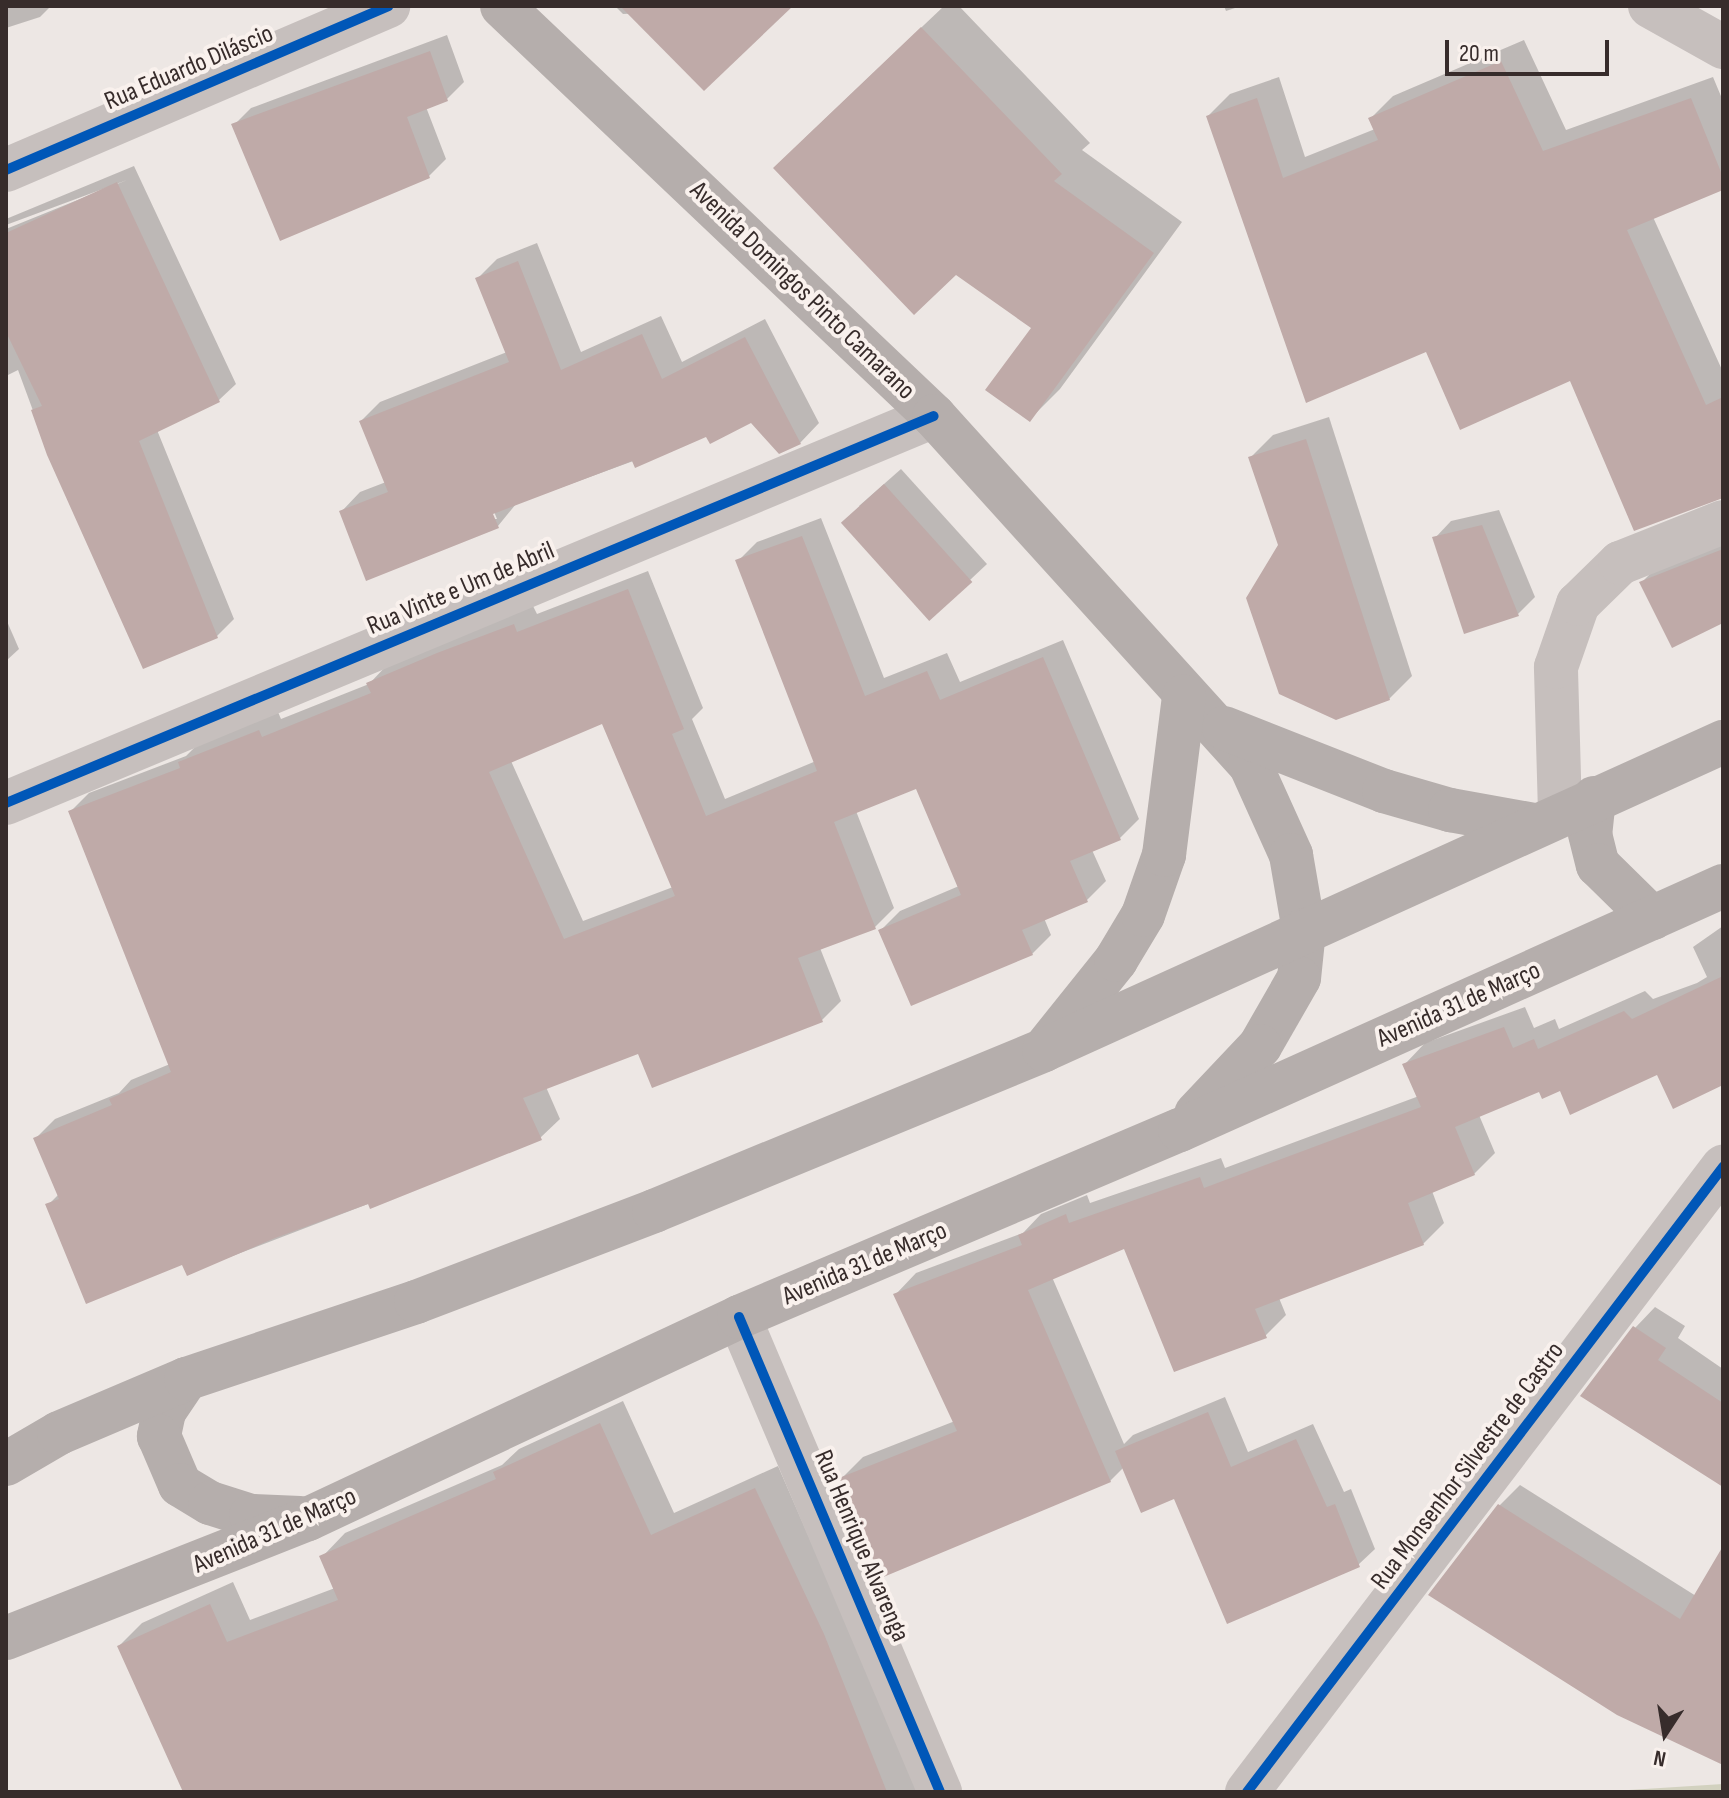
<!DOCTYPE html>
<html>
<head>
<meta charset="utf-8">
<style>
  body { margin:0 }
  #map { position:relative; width:1729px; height:1798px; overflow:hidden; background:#ede7e4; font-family:"Sofia Sans Condensed",sans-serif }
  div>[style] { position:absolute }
  .green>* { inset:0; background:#d2d1bf }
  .shadow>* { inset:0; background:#0003 }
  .building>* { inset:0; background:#bfaaa8; transform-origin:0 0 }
  .minor>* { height:44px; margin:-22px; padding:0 22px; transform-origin:22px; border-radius:22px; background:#c6bfbd }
  .major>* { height:44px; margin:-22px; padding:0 22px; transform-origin:22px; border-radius:22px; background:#b5aeac }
  .cycleway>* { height:10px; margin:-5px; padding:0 5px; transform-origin:5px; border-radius:5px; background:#0057b8 }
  span { translate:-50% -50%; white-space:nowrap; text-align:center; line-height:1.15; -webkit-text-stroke:8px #f9f1ed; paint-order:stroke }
  .street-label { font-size:26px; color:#372c2b }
  .frame { position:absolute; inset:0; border:8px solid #372c2b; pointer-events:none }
  .north { position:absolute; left:1625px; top:1694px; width:80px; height:80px; -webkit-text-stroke:6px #f9f1ed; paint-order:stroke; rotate:192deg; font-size:22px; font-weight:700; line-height:32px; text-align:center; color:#372c2b }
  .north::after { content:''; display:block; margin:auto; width:28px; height:36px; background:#372c2b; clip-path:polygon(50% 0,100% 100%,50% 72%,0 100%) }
  .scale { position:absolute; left:1445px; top:40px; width:164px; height:36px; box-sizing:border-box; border:4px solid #372c2b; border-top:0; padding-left:10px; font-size:24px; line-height:28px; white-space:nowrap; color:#372c2b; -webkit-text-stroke:6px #f9f1ed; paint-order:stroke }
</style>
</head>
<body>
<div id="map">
  <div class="green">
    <i style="clip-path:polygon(1723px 1784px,1723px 1792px,1625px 1792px,1629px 1790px)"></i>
  </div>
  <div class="shadow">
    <i style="clip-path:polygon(6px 6px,51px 6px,40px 17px,6px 28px)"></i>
    <i style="clip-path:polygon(615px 6px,790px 6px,623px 14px)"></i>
    <i style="clip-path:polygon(944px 6px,959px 6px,1090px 143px,1082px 150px,1182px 222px,1060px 389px,1030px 419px,1033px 328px,805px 138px)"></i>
    <i style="clip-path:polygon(1224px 6px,1241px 6px,1226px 11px)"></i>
    <i style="clip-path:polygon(447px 35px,464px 82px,447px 99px,426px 107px,446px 159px,429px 176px,281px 238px,234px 125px,251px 108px)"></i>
    <i style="clip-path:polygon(1524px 40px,1566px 130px,1713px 77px,1723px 101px,1723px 188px,1653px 217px,1723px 372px,1723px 498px,1571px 378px,1427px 349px,1208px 116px,1230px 94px,1279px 77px,1305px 157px,1375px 129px,1371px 118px,1393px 96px)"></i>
    <i style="clip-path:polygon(134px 166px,236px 384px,219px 400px,157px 430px,234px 619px,217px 636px,49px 454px,18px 370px,6px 376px,6px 229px,127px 180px,6px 225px,6px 219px)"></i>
    <i style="clip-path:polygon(evenodd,537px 243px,581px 352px,661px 316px,682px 362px,765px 319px,819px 423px,800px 443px,751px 420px,707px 434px,516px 504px,498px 526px,341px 512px,360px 492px,386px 482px,361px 421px,380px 402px,507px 352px,478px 278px,497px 259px,537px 243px,491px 504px,497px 519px,493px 519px,491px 504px)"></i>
    <i style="clip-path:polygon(1329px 417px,1412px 676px,1389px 699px,1280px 545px,1250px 458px,1273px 435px)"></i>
    <i style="clip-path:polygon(901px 469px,987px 564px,970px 580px,859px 506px)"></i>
    <i style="clip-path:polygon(1499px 510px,1535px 597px,1518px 614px,1435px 538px,1451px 521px)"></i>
    <i style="clip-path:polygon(evenodd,821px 518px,884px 678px,947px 653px,960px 682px,1063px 640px,1139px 819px,1120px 838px,1092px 850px,1106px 881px,1087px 900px,1044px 918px,1051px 935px,1032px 954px,881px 930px,900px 911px,959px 886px,917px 786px,856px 811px,894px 908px,875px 927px,820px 948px,841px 1001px,822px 1020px,639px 1051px,546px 1087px,560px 1119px,540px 1138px,188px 1273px,183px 1262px,48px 1205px,59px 1194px,36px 1138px,55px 1119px,119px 1093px,131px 1080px,170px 1064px,70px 812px,89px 793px,186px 756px,199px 743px,278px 712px,281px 719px,369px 684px,388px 664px,533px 606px,537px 614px,648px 571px,703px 708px,692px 719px,725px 799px,816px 761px,738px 561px,757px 542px,821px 518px,603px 721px,673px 887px,583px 921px,511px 761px,603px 721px)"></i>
    <i style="clip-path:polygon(1723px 537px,1723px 621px,1641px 583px,1664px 560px)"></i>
    <i style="clip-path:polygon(6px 619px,19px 649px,6px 661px)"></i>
    <i style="clip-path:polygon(1723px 926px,1723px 1079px,1658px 1072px,1540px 1090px,1479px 1115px,1495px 1153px,1474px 1174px,1432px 1191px,1444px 1223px,1423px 1244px,1279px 1298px,1286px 1315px,1265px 1336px,1125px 1246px,1052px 1277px,1124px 1444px,1133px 1435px,1225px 1397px,1248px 1452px,1313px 1424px,1344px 1492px,1351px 1489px,1375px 1549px,1358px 1565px,1176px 1496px,1124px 1467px,1110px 1481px,842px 1478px,863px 1457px,955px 1421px,896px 1294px,916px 1273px,1023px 1233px,1041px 1214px,1087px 1195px,1090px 1203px,1221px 1158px,1225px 1168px,1419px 1096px,1405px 1064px,1425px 1043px,1525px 1007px,1534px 1028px,1555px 1019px,1559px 1029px,1645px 991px,1653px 999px,1697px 983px,1707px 977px,1693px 947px)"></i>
    <i style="clip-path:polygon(1655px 1307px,1685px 1326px,1678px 1338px,1723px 1369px,1723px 1486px,1635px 1328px)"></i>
    <i style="clip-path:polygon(623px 1401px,674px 1513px,778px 1466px,920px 1792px,185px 1792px,119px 1646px,142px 1623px,233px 1582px,250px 1620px,335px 1588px,322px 1557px,345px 1533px,502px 1465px,519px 1449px)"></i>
    <i style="clip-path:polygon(1520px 1485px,1696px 1596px,1723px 1550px,1723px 1763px,1499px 1506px)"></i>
  </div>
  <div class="building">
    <i style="clip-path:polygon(620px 6px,793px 6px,704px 91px)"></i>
    <i style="clip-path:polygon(921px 27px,1062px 174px,1054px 181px,1154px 253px,1030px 422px,985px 390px,1031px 328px,956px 275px,914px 315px,773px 168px)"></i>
    <i style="clip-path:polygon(430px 51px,448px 101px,407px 117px,430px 178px,280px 241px,231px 124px)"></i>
    <i style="clip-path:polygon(1501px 61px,1543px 151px,1691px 98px,1723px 177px,1723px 190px,1627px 230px,1706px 405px,1723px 397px,1723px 498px,1634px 531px,1570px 381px,1460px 430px,1426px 352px,1306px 403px,1206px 116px,1257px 98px,1283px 178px,1378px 140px,1368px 118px)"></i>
    <i style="clip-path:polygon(117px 182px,220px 402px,139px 441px,218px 638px,143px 669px,47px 455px,31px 410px,42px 406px,6px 332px,6px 233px)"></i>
    <i style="clip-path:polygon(518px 261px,561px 370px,642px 334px,662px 379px,745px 337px,801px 444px,779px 454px,751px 423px,710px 444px,706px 437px,635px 468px,632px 461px,493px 514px,499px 528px,366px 581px,339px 511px,388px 492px,359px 421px,509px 362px,475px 278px)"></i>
    <i style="clip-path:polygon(1306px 439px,1390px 700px,1336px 720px,1279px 694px,1246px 598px,1278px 545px,1248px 457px)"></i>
    <i style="left:884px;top:484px;width:132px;height:58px;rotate:48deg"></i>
    <i style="clip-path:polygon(1482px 525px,1519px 616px,1464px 634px,1432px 537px)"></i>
    <i style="clip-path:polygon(evenodd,802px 536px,865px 696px,927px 671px,940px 700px,1043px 657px,1121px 840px,1070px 861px,1088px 902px,1022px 930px,1033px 955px,911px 1006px,878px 930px,961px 895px,916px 789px,834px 822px,876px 929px,798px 958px,823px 1022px,652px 1088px,638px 1054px,523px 1098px,542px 1140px,370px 1209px,368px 1204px,275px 1238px,187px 1276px,182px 1265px,86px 1304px,45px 1204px,59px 1199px,33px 1138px,112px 1105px,109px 1099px,171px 1072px,68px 811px,180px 768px,178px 762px,259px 730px,262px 737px,371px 693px,366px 683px,437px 653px,514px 624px,517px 632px,628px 589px,684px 729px,672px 734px,706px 816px,817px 771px,735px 560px,802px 536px,602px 724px,675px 896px,564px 939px,489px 772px,602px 724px)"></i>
    <i style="clip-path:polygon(1723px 549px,1723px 623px,1672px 648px,1639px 582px)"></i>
    <i style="clip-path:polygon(1723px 976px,1723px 1085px,1673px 1109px,1657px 1075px,1570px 1115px,1560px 1091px,1542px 1099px,1539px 1092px,1455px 1127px,1475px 1175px,1408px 1203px,1424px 1245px,1255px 1309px,1267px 1338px,1174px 1372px,1124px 1249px,1028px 1290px,1111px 1482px,881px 1578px,839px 1478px,957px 1431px,893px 1294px,1022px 1245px,1018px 1235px,1066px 1214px,1069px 1223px,1200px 1177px,1204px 1188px,1421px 1107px,1402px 1064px,1504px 1027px,1513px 1048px,1534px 1039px,1538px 1049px,1624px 1011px,1632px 1019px)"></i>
    <i style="clip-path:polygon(1633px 1326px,1666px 1348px,1658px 1360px,1723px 1403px,1723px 1487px,1580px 1396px)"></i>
    <i style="clip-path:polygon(1208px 1412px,1231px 1467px,1296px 1439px,1327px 1507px,1335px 1504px,1360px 1567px,1227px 1624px,1174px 1499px,1141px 1513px,1115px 1451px)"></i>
    <i style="clip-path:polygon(600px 1423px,651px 1535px,755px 1488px,824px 1634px,887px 1792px,183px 1792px,117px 1646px,210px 1604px,227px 1642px,338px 1600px,319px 1556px,496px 1479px,493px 1472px)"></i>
    <i style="clip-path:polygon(1498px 1504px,1680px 1619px,1723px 1546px,1723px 1765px,1617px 1715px,1428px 1595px)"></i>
  </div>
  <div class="minor">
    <i style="left:1650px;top:6px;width:84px;rotate:29.3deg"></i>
    <i style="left:6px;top:170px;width:416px;rotate:-23.2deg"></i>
    <i style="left:6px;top:803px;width:1005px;rotate:-22.64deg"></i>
    <i style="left:1560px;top:813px;width:146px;rotate:-91.6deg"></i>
    <i style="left:1556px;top:667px;width:67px;rotate:-70.8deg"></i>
    <i style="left:1578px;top:604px;width:59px;rotate:-44.3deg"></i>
    <i style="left:1620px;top:563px;width:111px;rotate:-21.7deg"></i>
    <i style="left:739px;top:1317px;width:516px;rotate:67.06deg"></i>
    <i style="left:1247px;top:1792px;width:786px;rotate:-52.71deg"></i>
  </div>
  <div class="major">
    <i style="left:502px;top:6px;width:596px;rotate:43.5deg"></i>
    <i style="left:934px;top:416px;width:470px;rotate:47.8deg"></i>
    <i style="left:1250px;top:764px;width:100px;rotate:65.7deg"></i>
    <i style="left:1291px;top:855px;width:76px;rotate:80.2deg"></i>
    <i style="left:1304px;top:930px;width:48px;rotate:95.9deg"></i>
    <i style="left:1299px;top:978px;width:78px;rotate:119.8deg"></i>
    <i style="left:1260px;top:1046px;width:93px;rotate:133.3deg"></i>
    <i style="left:1224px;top:728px;width:172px;rotate:21.5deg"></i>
    <i style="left:1384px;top:791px;width:69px;rotate:16.1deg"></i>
    <i style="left:1450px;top:810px;width:85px;rotate:10.1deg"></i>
    <i style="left:1594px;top:798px;width:36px;rotate:96deg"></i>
    <i style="left:1590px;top:834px;width:32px;rotate:76deg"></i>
    <i style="left:1598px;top:865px;width:76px;rotate:44.5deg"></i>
    <i style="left:1048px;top:1045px;width:109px;rotate:-51.3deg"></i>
    <i style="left:1116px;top:960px;width:52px;rotate:-59deg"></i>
    <i style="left:1143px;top:915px;width:64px;rotate:-70.7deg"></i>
    <i style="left:1164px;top:855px;width:160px;rotate:-82.8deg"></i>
    <i style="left:186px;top:1379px;width:40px;rotate:124deg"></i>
    <i style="left:164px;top:1412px;width:25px;rotate:102deg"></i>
    <i style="left:159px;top:1436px;width:53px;rotate:66.8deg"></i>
    <i style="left:180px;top:1485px;width:35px;rotate:31deg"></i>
    <i style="left:210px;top:1503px;width:43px;rotate:17.6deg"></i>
    <i style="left:251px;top:1516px;width:49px;rotate:2.3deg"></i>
    <i style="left:6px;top:1464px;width:61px;rotate:-30.3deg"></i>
    <i style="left:59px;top:1433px;width:138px;rotate:-23deg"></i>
    <i style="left:186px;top:1379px;width:243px;rotate:-18.5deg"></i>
    <i style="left:416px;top:1302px;width:255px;rotate:-20.9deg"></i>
    <i style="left:654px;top:1211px;width:422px;rotate:-22.4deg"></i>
    <i style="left:1044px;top:1050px;width:746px;rotate:-24.4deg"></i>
    <i style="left:6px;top:1638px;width:325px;rotate:-21.5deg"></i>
    <i style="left:308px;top:1519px;width:476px;rotate:-25.1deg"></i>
    <i style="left:739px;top:1317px;width:479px;rotate:-23deg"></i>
    <i style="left:1180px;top:1130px;width:595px;rotate:-24.2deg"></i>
  </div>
  <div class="cycleway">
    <i style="left:6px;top:170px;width:416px;rotate:-23.2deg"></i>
    <i style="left:6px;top:803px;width:1005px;rotate:-22.64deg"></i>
    <i style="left:739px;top:1317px;width:516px;rotate:67.06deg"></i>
    <i style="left:1247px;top:1792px;width:786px;rotate:-52.71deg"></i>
  </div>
  <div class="street-label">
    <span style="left:189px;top:68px;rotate:-23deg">Rua Eduardo Diláscio</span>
    <span style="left:802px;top:291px;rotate:44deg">Avenida Domingos Pinto Camarano</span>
    <span style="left:461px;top:589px;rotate:-23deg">Rua Vinte e Um de Abril</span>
    <span style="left:1459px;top:1005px;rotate:-24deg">Avenida 31 de Março</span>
    <span style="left:865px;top:1264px;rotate:-23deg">Avenida 31 de Março</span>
    <span style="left:1468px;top:1466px;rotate:-53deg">Rua Monsenhor Silvestre de Castro</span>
    <span style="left:275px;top:1531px;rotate:-24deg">Avenida 31 de Março</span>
    <span style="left:861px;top:1546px;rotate:67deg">Rua Henrique Alvarenga</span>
  </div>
  <div class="frame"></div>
  <div class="north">N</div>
  <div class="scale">20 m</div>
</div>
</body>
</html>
